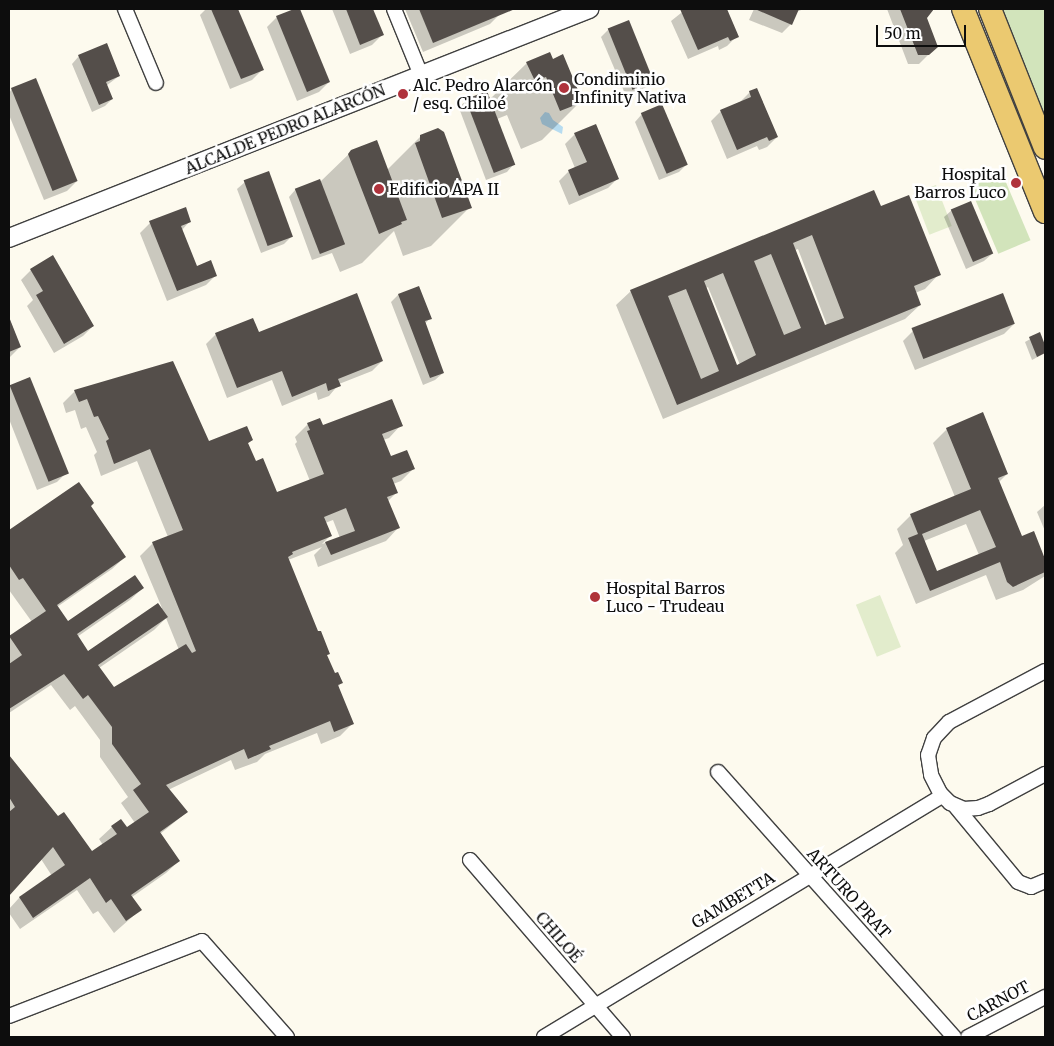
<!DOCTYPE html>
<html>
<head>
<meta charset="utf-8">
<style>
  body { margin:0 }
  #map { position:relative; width:1054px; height:1046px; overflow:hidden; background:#fdfaee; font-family:Merriweather,serif }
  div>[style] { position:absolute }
  .green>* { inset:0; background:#d2e4bb; transform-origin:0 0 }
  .pitch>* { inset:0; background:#e2eccc; transform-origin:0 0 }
  .water>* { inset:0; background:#b7dcf0 }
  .shadow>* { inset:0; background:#0003 }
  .building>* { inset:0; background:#544e4a; transform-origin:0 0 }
  .roads { filter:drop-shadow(1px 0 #404040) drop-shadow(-1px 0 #404040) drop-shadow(0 1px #404040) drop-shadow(0 -1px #404040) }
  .minor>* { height:14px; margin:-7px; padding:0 7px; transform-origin:7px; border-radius:7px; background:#fff }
  .tertiary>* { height:18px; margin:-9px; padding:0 9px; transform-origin:9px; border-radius:9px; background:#fff }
  .primary>* { height:22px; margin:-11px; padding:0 11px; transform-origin:11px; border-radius:11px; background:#ebc970 }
  .dots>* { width:14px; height:14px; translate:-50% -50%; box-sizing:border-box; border:2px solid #fff; border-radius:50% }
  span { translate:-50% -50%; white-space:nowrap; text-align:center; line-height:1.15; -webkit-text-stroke:5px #fff; paint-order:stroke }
  .poi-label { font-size:16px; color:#0d0d0d }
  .left { translate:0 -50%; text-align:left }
  .right { translate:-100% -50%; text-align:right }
  .street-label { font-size:16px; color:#0d0d0d }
  .frame { position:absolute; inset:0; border:10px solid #0d0d0d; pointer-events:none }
  .scale { position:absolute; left:876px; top:25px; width:90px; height:22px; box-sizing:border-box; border:2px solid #0d0d0d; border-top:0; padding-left:6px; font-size:15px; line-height:18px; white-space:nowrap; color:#0d0d0d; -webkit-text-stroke:4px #fff; paint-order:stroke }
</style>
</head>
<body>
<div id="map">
  <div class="green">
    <i style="clip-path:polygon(1000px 9px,1045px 9px,1045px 124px)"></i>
    <i style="left:1002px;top:173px;width:73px;height:35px;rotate:67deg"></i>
  </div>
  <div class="pitch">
    <i style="left:936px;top:185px;width:44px;height:24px;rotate:69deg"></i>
    <i style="left:880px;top:595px;width:56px;height:26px;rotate:68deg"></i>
  </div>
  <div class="water">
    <i style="clip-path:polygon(545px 112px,549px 113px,553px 120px,563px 127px,562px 134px,542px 124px,540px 118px)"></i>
  </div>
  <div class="shadow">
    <i style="clip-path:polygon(206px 9px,237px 9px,262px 70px,252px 80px,230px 89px,200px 15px)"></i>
    <i style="clip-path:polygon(299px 9px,329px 82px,319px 92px,297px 101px,267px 27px,277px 17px)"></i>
    <i style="clip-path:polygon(332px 9px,371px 9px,382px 35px,372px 45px,350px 54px)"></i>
    <i style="clip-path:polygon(405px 9px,498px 9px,500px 14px,490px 24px,423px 52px)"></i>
    <i style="clip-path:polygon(686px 9px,726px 9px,737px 36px,727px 46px,719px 50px,718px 46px,688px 59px,671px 21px)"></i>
    <i style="clip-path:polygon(754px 9px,804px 9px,796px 12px,791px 24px,782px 33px,749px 20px)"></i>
    <i style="clip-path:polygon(887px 9px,932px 9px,926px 18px,936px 47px,919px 64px,908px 64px)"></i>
    <i style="clip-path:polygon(608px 30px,653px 80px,645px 88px,626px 96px,601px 37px)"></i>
    <i style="clip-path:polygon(79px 56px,119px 76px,106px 86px,112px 99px,105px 106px,92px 112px,72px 64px)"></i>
    <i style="clip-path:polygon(527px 63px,581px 101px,542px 140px,521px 149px,507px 115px,497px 119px,514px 164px,507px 172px,486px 180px,459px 108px,466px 100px,489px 100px)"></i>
    <i style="clip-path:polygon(12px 89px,77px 181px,67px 191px,44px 200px,9px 115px,9px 93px)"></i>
    <i style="clip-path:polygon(750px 92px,777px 137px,767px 147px,759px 150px,757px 146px,727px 159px,711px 121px,721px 111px,740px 102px)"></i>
    <i style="clip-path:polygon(642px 114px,686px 165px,679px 172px,659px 180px,635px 122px)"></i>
    <i style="clip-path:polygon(575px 134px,618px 178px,608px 188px,569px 205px,559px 181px,569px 171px,575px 168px,565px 144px)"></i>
    <i style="clip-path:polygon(421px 136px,470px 207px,431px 246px,403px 256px,394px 231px,362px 263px,340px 272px,332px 253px,312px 260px,289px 197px,296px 189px,320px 182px,352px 151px,387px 170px)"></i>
    <i style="clip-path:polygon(245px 182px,292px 236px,284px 244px,261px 253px,237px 189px)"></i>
    <i style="clip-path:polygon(evenodd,881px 208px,939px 274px,925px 289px,915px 293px,920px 305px,905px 319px,663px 419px,616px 305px,631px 291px,881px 208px,798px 249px,827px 325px,824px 327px,795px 250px,798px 249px,881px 208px,708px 287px,740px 365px,736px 366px,706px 288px,708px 287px)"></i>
    <i style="clip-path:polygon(952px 210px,992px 254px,984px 261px,966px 269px,944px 217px)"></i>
    <i style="clip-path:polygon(190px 221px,182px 230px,196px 267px,216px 275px,206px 285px,167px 301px,140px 233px,150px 223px)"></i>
    <i style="clip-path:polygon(31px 270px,93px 326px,83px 336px,54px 353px,27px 306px,33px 300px,21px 280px)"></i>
    <i style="clip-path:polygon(419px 287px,430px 318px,425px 324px,443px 373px,435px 380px,423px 385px,391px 302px,398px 295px)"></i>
    <i style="clip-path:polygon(9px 317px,20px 347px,9px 358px)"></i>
    <i style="clip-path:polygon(1014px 324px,1004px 334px,915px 370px,903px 341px,913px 331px)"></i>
    <i style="clip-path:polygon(216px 334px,258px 334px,382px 361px,372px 371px,339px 384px,329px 396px,318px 400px,316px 392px,282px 406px,272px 380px,227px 398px,206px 344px)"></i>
    <i style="clip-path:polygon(1039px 334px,1045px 353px,1032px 360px,1025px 342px)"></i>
    <i style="clip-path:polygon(29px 378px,67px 472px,57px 482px,37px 490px,9px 419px,9px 387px)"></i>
    <i style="clip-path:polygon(evenodd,75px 391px,208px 443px,252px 440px,247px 444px,255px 463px,276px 494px,310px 481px,295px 444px,297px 442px,295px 437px,308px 424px,322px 427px,401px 425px,389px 438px,383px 440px,390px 458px,413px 469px,401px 481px,393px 484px,397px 492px,388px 501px,398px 528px,386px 541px,318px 567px,314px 555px,322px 547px,288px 560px,318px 633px,329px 654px,326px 656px,334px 675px,341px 683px,338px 687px,353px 723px,340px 736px,321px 744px,317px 733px,265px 754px,257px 762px,235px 770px,231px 760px,168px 790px,187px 812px,160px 834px,179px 861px,166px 873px,132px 897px,140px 910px,114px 933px,98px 911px,93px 914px,77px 890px,20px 929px,9px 913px,9px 909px,19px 898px,52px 876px,41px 859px,9px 894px,9px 757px,58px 818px,92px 853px,103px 845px,99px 839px,112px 827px,127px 829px,135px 823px,121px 803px,128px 797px,100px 757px,100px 740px,75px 706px,70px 710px,51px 685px,9px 713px,9px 638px,32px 622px,9px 590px,9px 532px,79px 484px,89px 506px,125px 557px,112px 569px,57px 607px,68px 622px,143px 588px,130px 600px,77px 637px,87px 652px,162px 608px,140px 556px,153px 543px,168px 537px,137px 461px,101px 476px,94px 455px,97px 452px,86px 427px,81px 429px,75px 410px,66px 413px,63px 403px,75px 391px,333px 520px,340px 538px,322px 544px,330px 536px,325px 523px,333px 520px,75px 391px,166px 618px,179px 650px,113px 689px,99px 668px,154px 630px,166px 618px)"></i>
    <i style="clip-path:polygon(evenodd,947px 429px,1007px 474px,999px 482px,1021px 537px,1033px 533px,1045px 562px,1045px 576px,1023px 590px,996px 600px,986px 575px,916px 604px,895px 553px,903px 545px,897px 529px,911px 515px,955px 497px,933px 443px,947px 429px,966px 524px,979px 555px,937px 573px,924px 541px,966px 524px)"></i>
    <i style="clip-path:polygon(1045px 505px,1045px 531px,1037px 512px)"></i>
  </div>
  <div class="building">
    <i style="clip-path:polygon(211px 9px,238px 9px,264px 70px,241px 79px)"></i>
    <i style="clip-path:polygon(294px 9px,300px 9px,330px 82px,307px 92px,276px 16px)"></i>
    <i style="clip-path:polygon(346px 9px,373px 9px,384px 35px,360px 45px)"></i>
    <i style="clip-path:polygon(419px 9px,515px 9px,433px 43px)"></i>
    <i style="clip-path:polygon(680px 9px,727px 9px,739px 37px,730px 41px,728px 37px,698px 50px)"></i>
    <i style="clip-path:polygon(755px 9px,799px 9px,792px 25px)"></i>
    <i style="clip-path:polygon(900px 9px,934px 9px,927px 18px,938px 47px,929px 55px,918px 55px)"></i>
    <i style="left:629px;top:20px;width:66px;height:23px;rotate:68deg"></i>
    <i style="clip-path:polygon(107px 43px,120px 76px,106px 82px,113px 99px,99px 105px,78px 55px)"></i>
    <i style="clip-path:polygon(550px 52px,553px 59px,563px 54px,583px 102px,560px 111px,546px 77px,535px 81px,526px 62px)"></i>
    <i style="left:36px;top:78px;width:111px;height:27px;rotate:68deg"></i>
    <i style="clip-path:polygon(757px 88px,778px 137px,769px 141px,767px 137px,737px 150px,720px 110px,751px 97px,749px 91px)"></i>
    <i style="left:487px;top:91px;width:79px;height:23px;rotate:69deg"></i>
    <i style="left:662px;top:104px;width:66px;height:23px;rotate:67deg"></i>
    <i style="clip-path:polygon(596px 124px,619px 179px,579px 196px,568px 170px,587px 162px,574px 133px)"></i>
    <i style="clip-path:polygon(438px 128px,444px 132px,472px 208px,442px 218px,415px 143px,420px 141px,420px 135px)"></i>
    <i style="clip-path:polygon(377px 140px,407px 220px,401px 222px,402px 224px,379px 234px,348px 154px,351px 150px)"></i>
    <i style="left:269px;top:171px;width:70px;height:27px;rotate:70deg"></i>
    <i style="left:320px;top:179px;width:70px;height:27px;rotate:69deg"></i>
    <i style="clip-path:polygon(evenodd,874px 190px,881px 206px,909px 195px,941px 275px,914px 286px,921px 305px,677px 405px,630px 290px,874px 190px,812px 235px,844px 318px,825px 325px,793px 243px,812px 235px,874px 190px,771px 254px,801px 328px,784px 335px,754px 261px,771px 254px,874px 190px,723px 273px,756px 355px,737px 365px,704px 281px,723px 273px,874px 190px,686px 289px,719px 371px,701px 379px,668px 296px,686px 289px)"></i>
    <i style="left:971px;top:201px;width:57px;height:22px;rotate:67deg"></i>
    <i style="clip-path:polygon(186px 207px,191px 222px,181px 226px,197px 266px,211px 260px,217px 276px,177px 291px,149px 221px)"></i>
    <i style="clip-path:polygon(53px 255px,94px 326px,64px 344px,36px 295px,43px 291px,30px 269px)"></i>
    <i style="clip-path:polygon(419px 286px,432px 319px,425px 321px,444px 373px,430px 378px,398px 294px)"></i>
    <i style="clip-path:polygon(357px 293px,383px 361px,338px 379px,341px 386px,328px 391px,326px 383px,292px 397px,282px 371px,237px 388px,215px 333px,253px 318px,259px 332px)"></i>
    <i style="left:1003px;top:293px;width:33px;height:98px;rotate:69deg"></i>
    <i style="clip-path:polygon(9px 317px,21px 347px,9px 352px)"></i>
    <i style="clip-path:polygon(1040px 332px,1045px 345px,1045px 353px,1037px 357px,1029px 337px)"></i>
    <i style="clip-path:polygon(173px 361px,209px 441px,247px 426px,253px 440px,248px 443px,256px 461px,263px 458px,277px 492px,324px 474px,307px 431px,310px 430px,307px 423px,320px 418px,323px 425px,392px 399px,403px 426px,382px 434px,391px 456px,407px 450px,415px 469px,392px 478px,398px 493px,387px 497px,400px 528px,331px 555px,325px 542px,355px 531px,346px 508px,324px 517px,332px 536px,292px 552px,293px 554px,288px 557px,318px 631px,321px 631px,330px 654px,327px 655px,335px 673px,338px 672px,343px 683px,338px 685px,354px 724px,334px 732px,330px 721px,269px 746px,271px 749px,248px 759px,244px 749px,166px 785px,188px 812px,160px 832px,180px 861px,131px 895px,142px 910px,126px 921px,111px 899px,106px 903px,90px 878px,33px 918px,19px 897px,65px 865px,53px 847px,9px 896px,9px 812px,15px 807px,9px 797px,9px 755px,58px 816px,64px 812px,92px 851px,117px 834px,111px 826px,121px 819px,127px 827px,149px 812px,133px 790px,141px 784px,112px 744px,112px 727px,88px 695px,83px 699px,64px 674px,9px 709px,9px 664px,22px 655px,9px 636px,46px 611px,23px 578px,19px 580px,9px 565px,9px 530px,79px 482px,94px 503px,91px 506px,126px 557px,57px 605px,68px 621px,135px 575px,144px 588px,77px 634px,88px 651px,158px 603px,168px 617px,98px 665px,114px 687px,186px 644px,192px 653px,196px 651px,152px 542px,183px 530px,150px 449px,114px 464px,106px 441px,109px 439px,98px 416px,94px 417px,87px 399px,79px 402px,74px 390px)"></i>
    <i style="left:30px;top:377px;width:104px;height:22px;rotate:68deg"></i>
    <i style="clip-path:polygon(evenodd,983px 412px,1008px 474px,998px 478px,1022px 536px,1034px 531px,1045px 559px,1045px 572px,1013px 587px,1007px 582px,1000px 562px,930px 591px,908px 538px,918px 534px,910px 514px,971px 489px,946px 428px,983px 412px,980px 510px,996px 547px,937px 571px,922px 534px,980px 510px)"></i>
  </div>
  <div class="roads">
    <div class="minor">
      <i style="left:125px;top:9px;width:80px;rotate:67.3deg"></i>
      <i style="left:394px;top:9px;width:71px;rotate:67.8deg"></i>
      <i style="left:1045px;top:671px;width:109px;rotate:152deg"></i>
      <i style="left:949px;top:722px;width:22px;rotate:133deg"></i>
      <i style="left:934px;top:738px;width:18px;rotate:109deg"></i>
      <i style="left:928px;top:755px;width:20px;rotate:81deg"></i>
      <i style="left:931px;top:775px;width:20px;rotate:63deg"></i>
      <i style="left:940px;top:793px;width:14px;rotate:45deg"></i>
      <i style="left:950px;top:803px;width:15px;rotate:23deg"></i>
      <i style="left:964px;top:809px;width:14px;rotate:-4deg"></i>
      <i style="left:978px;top:808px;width:12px;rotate:-20deg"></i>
      <i style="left:989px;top:804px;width:64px;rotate:-28.2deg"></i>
      <i style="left:718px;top:772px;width:355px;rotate:48.3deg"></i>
      <i style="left:956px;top:807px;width:97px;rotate:50.4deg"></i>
      <i style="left:1018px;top:882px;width:14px;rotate:21deg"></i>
      <i style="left:1031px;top:887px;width:15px;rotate:-23deg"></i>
      <i style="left:470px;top:860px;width:234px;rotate:49.2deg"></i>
      <i style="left:9px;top:1016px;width:207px;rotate:-21.2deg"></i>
      <i style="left:202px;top:941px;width:128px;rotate:48.5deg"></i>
      <i style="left:544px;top:1037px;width:465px;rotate:-31.2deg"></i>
      <i style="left:968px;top:1037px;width:87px;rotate:-27.5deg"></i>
    </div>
    <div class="tertiary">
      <i style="left:9px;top:238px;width:624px;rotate:-21.55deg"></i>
    </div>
    <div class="primary">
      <i style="left:963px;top:9px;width:219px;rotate:68deg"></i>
      <i style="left:990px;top:9px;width:149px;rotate:68.4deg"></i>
    </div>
  </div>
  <div class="dots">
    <i style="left:564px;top:88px;background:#af333c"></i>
    <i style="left:403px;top:94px;background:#af333c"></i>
    <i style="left:1016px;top:183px;background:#af333c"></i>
    <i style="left:379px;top:189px;background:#af333c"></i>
    <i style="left:595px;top:597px;background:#af333c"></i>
  </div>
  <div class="poi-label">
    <span class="left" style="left:574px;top:88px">Condiminio<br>Infinity Nativa</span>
    <span class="left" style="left:413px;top:94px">Alc. Pedro Alarcón<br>/ esq. Chiloé</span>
    <span class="right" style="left:1006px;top:183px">Hospital<br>Barros Luco</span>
    <span class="left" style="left:389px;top:189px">Edificio APA II</span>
    <span class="left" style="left:606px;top:597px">Hospital Barros<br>Luco - Trudeau</span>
  </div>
  <div class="street-label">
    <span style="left:285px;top:129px;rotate:-22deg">ALCALDE PEDRO ALARCÓN</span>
    <span style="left:849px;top:893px;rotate:48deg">ARTURO PRAT</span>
    <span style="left:733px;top:900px;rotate:-31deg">GAMBETTA</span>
    <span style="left:559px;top:937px;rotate:49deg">CHILOÉ</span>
    <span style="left:998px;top:1001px;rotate:-28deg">CARNOT</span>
  </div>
  <div class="frame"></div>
  <div class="scale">50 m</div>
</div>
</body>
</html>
